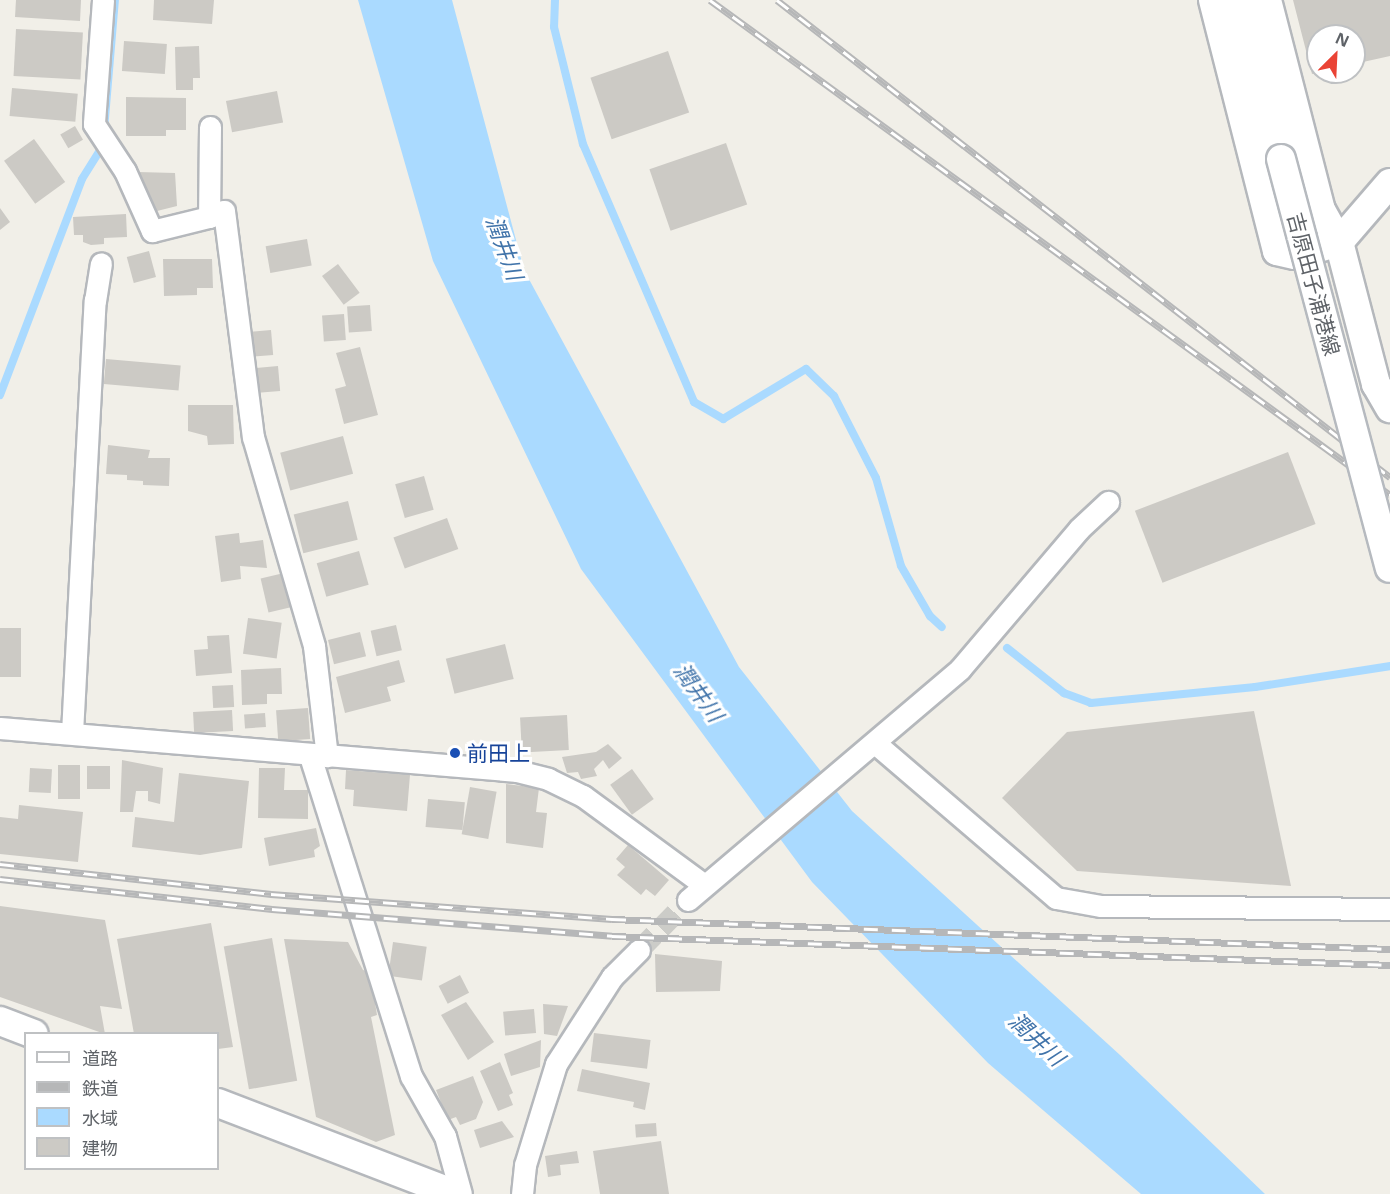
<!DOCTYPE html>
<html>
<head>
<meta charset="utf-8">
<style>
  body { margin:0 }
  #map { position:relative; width:1390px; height:1194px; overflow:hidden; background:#f1efe8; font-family:"Open Sans","Noto Sans JP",sans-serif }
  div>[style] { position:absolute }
  .water>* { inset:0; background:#aadaff }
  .stream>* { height:8px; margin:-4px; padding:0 4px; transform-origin:4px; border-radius:4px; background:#aadaff }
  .building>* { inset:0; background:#cccac5; transform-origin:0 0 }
  .street-tunnel>* { height:21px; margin-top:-10.5px; transform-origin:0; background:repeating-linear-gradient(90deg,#ccccc8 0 21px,transparent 0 31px) }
  .roads { filter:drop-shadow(2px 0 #b5b8bc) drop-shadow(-2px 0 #b5b8bc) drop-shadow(0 2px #b5b8bc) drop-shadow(0 -2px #b5b8bc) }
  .street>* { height:21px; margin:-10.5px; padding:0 10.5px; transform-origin:10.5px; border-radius:10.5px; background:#fff }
  .secondary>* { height:28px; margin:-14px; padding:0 14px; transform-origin:14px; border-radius:14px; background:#fff }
  .rail>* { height:7px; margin-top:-3.5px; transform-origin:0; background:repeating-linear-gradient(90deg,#fff 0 14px,#b6b7b8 0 28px); box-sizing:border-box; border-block:2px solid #b6b7b8 }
  .bridges { filter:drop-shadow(2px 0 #b6babf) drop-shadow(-2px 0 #b6babf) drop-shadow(0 2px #b6babf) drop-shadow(0 -2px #b6babf) }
  .secondary-bridge>* { height:28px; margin:-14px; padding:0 14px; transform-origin:14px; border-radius:14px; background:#fff }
  .dots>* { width:16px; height:16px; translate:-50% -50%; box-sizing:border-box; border:3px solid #fff; border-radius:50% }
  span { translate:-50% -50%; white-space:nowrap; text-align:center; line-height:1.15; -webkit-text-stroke:6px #fff; paint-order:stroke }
  .street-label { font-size:21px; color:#5f6368 }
  .transit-label { font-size:21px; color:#164399 }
  .left { translate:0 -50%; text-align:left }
  .water-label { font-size:22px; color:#4174aa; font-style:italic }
  .legend { position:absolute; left:24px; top:1032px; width:195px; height:138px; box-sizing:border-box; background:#fff; border:2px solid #bfc1c3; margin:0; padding:8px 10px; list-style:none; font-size:18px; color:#5f6368 }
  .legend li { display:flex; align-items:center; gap:12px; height:30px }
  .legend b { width:30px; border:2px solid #bfc1c3 }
  .north { position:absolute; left:1306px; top:24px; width:60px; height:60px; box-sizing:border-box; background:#fff; border:2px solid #bfc1c3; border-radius:50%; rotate:24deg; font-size:16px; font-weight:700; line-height:24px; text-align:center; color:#5f6368 }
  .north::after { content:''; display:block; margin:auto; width:21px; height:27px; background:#ea4335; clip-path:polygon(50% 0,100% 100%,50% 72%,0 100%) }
</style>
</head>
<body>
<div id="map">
  <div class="water">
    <i style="clip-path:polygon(358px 0,452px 0,524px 270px,739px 667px,852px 811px,1120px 1055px,1265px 1194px,1141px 1194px,988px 1063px,812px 882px,581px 569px,433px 261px)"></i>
  </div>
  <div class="stream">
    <i style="left:555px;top:0;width:27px;rotate:92deg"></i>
    <i style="left:554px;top:27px;width:121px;rotate:76.1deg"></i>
    <i style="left:583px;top:144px;width:281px;rotate:66.7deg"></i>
    <i style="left:694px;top:402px;width:34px;rotate:30deg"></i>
    <i style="left:723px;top:419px;width:97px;rotate:-31.1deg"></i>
    <i style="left:806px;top:369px;width:39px;rotate:44deg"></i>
    <i style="left:834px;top:396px;width:92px;rotate:62.9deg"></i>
    <i style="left:876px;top:478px;width:91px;rotate:74.1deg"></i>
    <i style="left:901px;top:566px;width:58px;rotate:59.9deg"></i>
    <i style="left:930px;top:616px;width:16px;rotate:43deg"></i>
    <i style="left:104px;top:130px;width:130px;rotate:-85.2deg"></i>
    <i style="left:0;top:395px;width:231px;rotate:-69.2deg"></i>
    <i style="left:82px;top:179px;width:40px;rotate:-58deg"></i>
    <i style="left:1007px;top:648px;width:73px;rotate:38.3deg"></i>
    <i style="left:1064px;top:693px;width:29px;rotate:20deg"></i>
    <i style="left:1091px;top:703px;width:165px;rotate:-5.6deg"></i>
    <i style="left:1255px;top:687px;width:137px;rotate:-8.8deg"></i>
  </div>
  <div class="building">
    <i style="clip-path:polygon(16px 0,81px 0,80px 21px,15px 17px)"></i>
    <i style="clip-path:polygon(154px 0,214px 0,212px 24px,153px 20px)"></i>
    <i style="clip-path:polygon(1293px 0,1390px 0,1390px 56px,1354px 64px,1354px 36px,1318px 36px,1318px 73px,1312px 74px)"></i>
    <i style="left:16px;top:29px;width:67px;height:47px;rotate:3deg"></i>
    <i style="left:124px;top:41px;width:43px;height:30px;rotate:4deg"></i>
    <i style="clip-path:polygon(199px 46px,200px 78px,193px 78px,193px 90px,176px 90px,175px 47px)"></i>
    <i style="left:668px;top:51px;width:65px;height:82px;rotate:71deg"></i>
    <i style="left:12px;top:88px;width:66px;height:28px;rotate:5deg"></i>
    <i style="left:277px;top:91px;width:32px;height:52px;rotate:79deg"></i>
    <i style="clip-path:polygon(126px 97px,186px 98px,186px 130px,166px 130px,166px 136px,126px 136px)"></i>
    <i style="left:75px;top:126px;width:16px;height:17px;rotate:60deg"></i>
    <i style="left:34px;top:139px;width:53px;height:37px;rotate:54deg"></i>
    <i style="left:726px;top:143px;width:65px;height:81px;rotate:71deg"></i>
    <i style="clip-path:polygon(138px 172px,175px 173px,177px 206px,149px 213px)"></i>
    <i style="clip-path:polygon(0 208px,10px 222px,0 230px)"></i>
    <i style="clip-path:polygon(126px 214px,127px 237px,104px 238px,104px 244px,91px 245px,83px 242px,83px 235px,74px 235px,73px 217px)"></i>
    <i style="left:307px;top:239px;width:27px;height:42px;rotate:80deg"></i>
    <i style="left:149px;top:251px;width:27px;height:23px;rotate:75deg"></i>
    <i style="clip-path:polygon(163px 259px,212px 259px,213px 288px,197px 288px,197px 295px,164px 296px)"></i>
    <i style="left:338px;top:264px;width:36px;height:20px;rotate:53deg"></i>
    <i style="left:370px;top:305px;width:26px;height:23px;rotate:86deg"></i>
    <i style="left:344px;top:314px;width:26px;height:22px;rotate:86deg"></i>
    <i style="left:271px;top:330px;width:25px;height:22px;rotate:85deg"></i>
    <i style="clip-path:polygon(360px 347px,378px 415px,344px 424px,335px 389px,346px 386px,336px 353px)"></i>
    <i style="left:106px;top:359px;width:75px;height:25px;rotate:5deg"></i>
    <i style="left:278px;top:366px;width:25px;height:22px;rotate:85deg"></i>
    <i style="clip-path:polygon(188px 405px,233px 405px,234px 444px,208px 445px,207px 436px,188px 431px)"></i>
    <i style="left:343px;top:436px;width:39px;height:65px;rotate:75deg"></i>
    <i style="clip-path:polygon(108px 445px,150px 450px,148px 458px,170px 458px,169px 486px,143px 485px,143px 481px,127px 480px,127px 475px,106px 474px)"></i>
    <i style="left:1288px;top:452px;width:77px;height:164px;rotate:69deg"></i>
    <i style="left:424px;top:476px;width:35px;height:30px;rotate:74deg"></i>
    <i style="left:348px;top:501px;width:40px;height:56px;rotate:76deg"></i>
    <i style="left:447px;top:518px;width:33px;height:57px;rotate:70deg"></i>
    <i style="clip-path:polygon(239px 533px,240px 543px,263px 540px,267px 568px,240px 566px,241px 579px,221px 582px,215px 536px)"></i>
    <i style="left:359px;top:551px;width:35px;height:44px;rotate:74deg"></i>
    <i style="left:284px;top:573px;width:35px;height:24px;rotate:77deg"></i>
    <i style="left:248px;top:618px;width:34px;height:36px;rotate:8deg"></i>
    <i style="left:396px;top:625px;width:26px;height:26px;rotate:77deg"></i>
    <i style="left:0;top:628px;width:21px;height:49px"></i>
    <i style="left:360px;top:632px;width:25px;height:33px;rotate:76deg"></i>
    <i style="clip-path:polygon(229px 635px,232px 673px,196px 676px,194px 650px,208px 649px,207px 636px)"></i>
    <i style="left:505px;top:644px;width:36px;height:61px;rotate:76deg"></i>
    <i style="clip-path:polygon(399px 660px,405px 682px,387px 687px,391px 701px,345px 713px,336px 677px)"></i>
    <i style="clip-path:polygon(281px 668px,282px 694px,267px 694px,267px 704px,242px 705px,241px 670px)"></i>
    <i style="left:233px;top:685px;width:22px;height:21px;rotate:87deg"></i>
    <i style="left:308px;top:708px;width:31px;height:32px;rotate:86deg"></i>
    <i style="left:232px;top:710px;width:21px;height:39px;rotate:87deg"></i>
    <i style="clip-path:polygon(1254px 711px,1291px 886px,1077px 871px,1002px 798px,1067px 732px)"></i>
    <i style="left:265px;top:713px;width:14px;height:21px;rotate:86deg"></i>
    <i style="left:567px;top:715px;width:35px;height:47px;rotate:87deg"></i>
    <i style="clip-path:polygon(608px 744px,622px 758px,609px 769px,603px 760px,594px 769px,597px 776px,581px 779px,578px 772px,567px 773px,562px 757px,596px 752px)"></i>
    <i style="clip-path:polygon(122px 760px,163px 768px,160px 804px,148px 801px,148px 791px,136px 791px,133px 812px,120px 812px)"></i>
    <i style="left:58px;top:765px;width:22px;height:34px"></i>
    <i style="left:87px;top:766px;width:23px;height:23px"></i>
    <i style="left:30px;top:768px;width:22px;height:24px;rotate:3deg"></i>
    <i style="clip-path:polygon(259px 768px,285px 768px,284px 790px,308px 790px,308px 819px,258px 818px)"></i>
    <i style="left:632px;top:769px;width:37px;height:27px;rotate:54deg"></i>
    <i style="clip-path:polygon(346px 770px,410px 775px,407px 811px,353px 806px,354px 790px,345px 789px)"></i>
    <i style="clip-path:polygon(179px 773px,249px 781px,242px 848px,200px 855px,132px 847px,135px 817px,174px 822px)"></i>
    <i style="clip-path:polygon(506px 784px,539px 788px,536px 812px,547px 813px,543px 848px,506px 843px)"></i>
    <i style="left:470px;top:787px;width:27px;height:48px;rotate:10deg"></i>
    <i style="left:428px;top:799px;width:37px;height:28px;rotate:5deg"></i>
    <i style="clip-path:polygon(19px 805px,83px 812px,78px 862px,0 854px,0 817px,18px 819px)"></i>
    <i style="clip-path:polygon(316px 828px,320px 846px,314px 850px,315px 857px,269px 866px,264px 838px)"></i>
    <i style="clip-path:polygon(628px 845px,669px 880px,655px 896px,646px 889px,641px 895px,617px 875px,625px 867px,616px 859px)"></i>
    <i style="clip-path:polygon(0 906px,105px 920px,122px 1009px,100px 1006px,105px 1034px,0 997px)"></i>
    <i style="clip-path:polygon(211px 923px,233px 1047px,218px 1049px,218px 1034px,134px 1034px,117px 939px)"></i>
    <i style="left:272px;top:938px;width:145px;height:49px;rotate:80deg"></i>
    <i style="clip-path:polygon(284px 939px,348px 942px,363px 970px,370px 972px,377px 1015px,371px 1017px,395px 1135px,376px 1142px,316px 1117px)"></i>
    <i style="left:393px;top:942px;width:34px;height:34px;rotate:8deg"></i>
    <i style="clip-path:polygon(655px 954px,722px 961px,720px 991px,656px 992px)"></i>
    <i style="left:460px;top:975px;width:20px;height:24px;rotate:63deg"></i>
    <i style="clip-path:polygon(466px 1002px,494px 1042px,468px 1060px,441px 1015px)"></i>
    <i style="clip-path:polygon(543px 1004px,568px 1006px,557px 1036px,544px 1034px)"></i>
    <i style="left:534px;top:1009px;width:24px;height:31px;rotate:85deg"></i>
    <i style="left:594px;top:1033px;width:57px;height:29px;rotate:7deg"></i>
    <i style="clip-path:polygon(541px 1040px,540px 1067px,511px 1076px,504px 1054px)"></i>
    <i style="clip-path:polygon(500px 1062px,513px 1093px,509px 1095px,513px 1105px,498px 1111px,480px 1071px)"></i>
    <i style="clip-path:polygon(582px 1069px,650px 1083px,645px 1110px,633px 1107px,634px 1102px,577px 1091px)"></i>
    <i style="clip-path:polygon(473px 1076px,483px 1102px,476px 1119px,460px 1125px,456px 1117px,448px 1120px,436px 1090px)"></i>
    <i style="clip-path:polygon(502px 1121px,514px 1137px,480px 1148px,474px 1130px)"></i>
    <i style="left:656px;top:1123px;width:13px;height:21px;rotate:86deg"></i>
    <i style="clip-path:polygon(661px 1141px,669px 1194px,600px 1194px,593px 1151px)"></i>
    <i style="clip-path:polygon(577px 1151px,579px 1163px,560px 1165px,561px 1175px,548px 1177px,545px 1156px)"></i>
  </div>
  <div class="street-tunnel">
    <i style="left:639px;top:950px;width:70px;rotate:-45.6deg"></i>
  </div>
  <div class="roads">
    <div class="street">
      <i style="left:103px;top:0;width:124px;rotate:94.2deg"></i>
      <i style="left:94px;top:124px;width:56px;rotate:56.6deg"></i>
      <i style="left:125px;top:171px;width:66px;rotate:65.8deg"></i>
      <i style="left:152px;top:231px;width:59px;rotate:-13.8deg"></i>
      <i style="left:210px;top:127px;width:90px;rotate:90.6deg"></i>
      <i style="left:209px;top:217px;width:16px;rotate:-22deg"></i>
      <i style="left:224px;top:211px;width:228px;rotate:82.7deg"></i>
      <i style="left:253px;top:437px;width:218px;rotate:73.7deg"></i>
      <i style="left:314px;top:646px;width:111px;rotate:83.3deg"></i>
      <i style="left:0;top:728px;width:519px;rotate:4.75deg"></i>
      <i style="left:517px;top:771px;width:32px;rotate:14deg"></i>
      <i style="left:548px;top:779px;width:39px;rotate:26deg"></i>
      <i style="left:583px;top:796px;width:150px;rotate:36.3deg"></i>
      <i style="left:72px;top:733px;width:433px;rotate:-87deg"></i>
      <i style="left:95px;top:301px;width:38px;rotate:-81deg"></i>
      <i style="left:875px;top:743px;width:238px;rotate:40.6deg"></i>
      <i style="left:1056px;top:898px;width:46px;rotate:10.1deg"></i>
      <i style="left:1101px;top:906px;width:289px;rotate:0.6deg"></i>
      <i style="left:310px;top:756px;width:336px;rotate:72.5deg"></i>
      <i style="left:411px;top:1076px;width:69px;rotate:60.5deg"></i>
      <i style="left:445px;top:1136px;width:60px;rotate:74.6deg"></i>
      <i style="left:688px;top:900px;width:357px;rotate:-40.3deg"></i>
      <i style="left:960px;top:669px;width:184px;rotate:-49.6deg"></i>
      <i style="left:1079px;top:529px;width:40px;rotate:-43deg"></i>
      <i style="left:522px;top:1194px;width:29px;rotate:-84deg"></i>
      <i style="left:525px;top:1165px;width:106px;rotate:-72.9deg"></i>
      <i style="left:556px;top:1064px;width:103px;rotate:-57.2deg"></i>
      <i style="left:612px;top:977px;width:38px;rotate:-45deg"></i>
    </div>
    <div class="secondary">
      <i style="left:1213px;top:0;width:259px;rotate:75.7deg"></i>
      <i style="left:1277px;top:251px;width:18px;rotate:13deg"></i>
      <i style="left:1295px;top:255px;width:46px;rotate:-16.5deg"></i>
      <i style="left:1339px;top:242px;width:78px;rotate:-49.2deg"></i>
      <i style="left:1240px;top:0;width:164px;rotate:75.5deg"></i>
      <i style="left:1267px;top:0;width:217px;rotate:75.6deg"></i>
      <i style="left:1321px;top:210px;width:37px;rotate:61deg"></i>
      <i style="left:1339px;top:242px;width:147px;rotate:75.4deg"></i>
      <i style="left:1376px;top:384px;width:28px;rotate:60deg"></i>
      <i style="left:0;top:1021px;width:36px;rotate:21deg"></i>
      <i style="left:218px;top:1103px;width:254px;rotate:21deg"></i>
    </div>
  </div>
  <div class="rail">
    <i style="left:710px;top:0;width:841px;rotate:36.05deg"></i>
    <i style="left:777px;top:0;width:777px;rotate:37.89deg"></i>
    <i style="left:0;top:864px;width:273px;rotate:6.3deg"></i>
    <i style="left:271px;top:894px;width:342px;rotate:4.2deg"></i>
    <i style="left:612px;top:919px;width:779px;rotate:2.21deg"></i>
    <i style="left:0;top:879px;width:274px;rotate:6.3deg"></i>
    <i style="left:272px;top:909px;width:341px;rotate:4.5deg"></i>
    <i style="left:612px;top:936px;width:779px;rotate:2.13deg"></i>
  </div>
  <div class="bridges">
    <div class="secondary-bridge">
      <i style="left:1281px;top:159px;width:423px;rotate:75.1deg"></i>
    </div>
  </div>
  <div class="dots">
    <i style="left:455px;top:753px;background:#1a4fb4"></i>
  </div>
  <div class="street-label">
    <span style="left:1314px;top:284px;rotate:75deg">吉原田子浦港線</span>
  </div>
  <div class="transit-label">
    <span class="left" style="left:467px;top:753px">前田上</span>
  </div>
  <div class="water-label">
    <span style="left:505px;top:248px;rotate:70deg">潤井川</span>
    <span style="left:699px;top:692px;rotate:54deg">潤井川</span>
    <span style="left:1037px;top:1039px;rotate:43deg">潤井川</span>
  </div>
  <ul class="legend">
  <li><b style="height:8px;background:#fff"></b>道路</li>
  <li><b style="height:8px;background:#b6b7b8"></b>鉄道</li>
  <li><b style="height:16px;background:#aadaff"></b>水域</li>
  <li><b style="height:16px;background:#cccac5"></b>建物</li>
  </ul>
  <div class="north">N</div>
</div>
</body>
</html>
